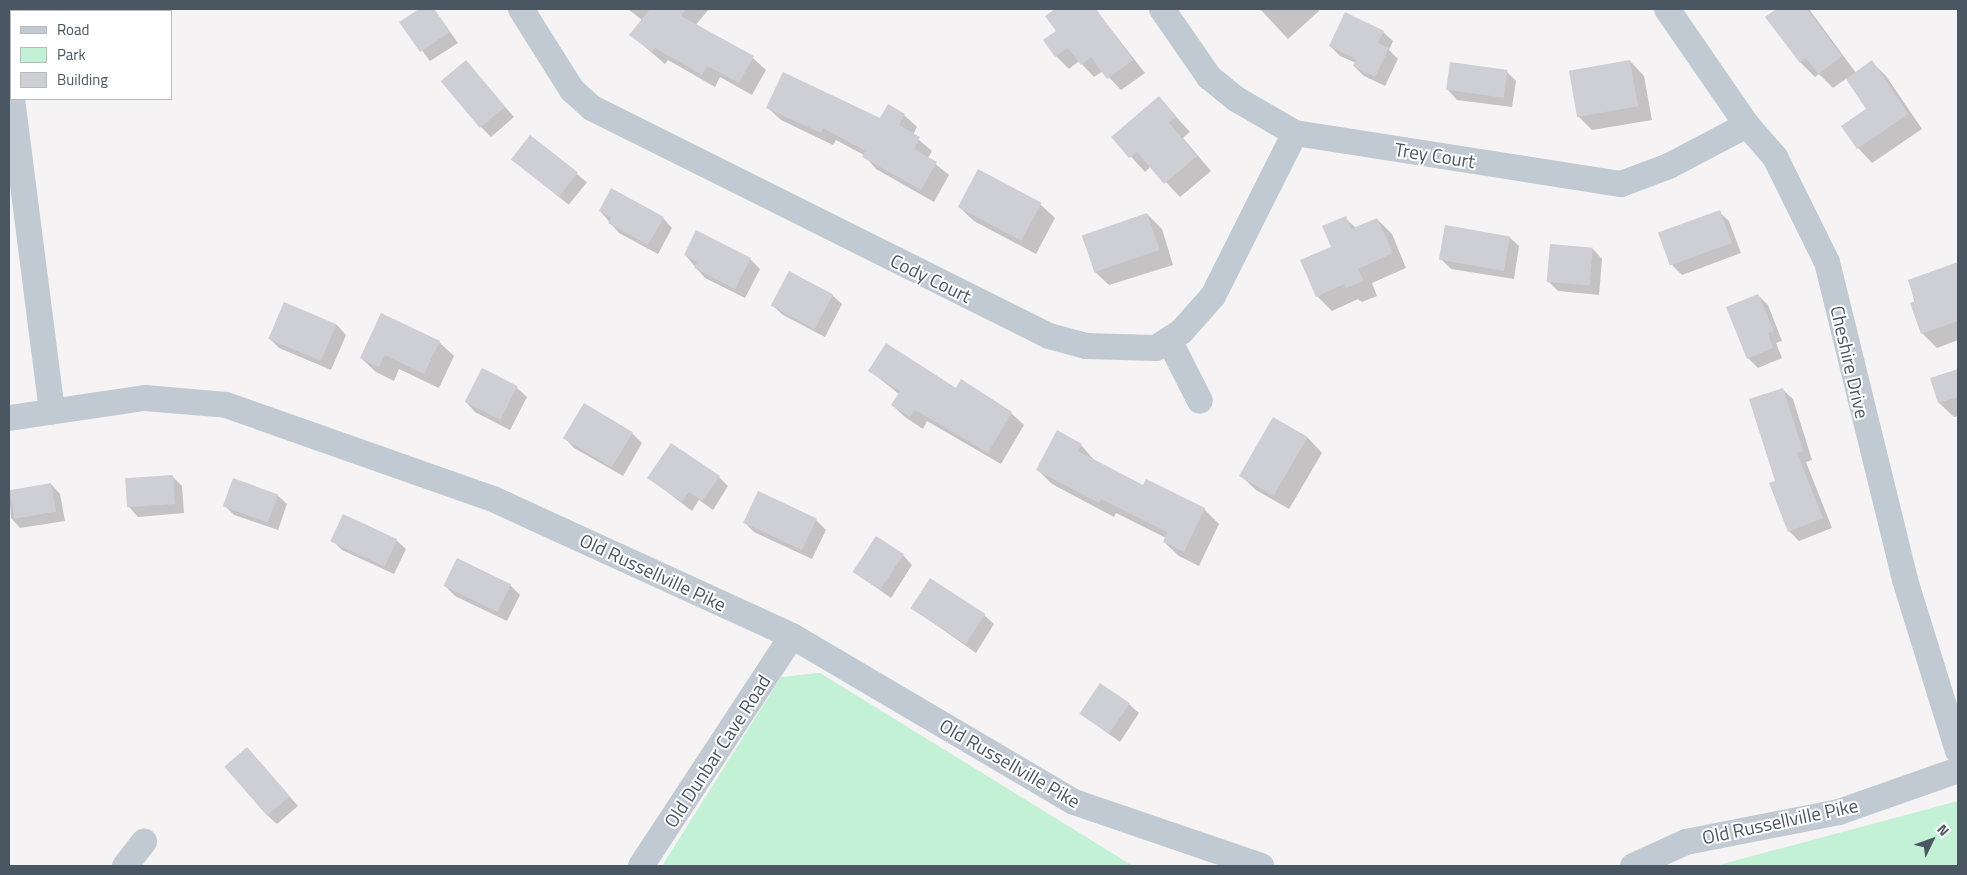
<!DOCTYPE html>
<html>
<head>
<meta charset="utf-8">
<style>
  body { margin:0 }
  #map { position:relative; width:1967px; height:875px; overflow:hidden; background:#f5f3f3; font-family:"Titillium Web",sans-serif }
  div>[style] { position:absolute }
  .green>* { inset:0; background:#c3f1d5 }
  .shadow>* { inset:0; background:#0003; transform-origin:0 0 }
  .building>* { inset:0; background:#cdcfd5; transform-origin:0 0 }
  .minor>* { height:26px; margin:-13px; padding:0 13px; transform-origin:13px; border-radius:13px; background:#c1cad2 }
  span { translate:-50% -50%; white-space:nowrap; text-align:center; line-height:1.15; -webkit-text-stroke:4px #fff; paint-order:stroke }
  .street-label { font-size:19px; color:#4a5661 }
  .frame { position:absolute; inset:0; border:10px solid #4a5661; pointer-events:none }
  .legend { position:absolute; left:10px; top:10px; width:162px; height:90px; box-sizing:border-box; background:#fff; border:1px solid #b7bbc0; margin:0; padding:6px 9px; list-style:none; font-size:15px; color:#4a5661 }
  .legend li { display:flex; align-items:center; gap:10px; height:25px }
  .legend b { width:25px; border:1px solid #b7bbc0 }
  .north { position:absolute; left:1907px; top:815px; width:50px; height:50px; -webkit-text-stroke:4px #fff; paint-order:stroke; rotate:48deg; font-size:14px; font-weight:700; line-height:20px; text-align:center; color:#4a5661 }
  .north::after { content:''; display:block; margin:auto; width:18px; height:22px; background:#4a5661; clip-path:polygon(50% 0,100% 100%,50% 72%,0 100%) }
</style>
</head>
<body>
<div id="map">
  <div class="green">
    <i style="clip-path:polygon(819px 673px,820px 673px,1133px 866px,662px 866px,781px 677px)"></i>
    <i style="clip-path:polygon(1958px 801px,1958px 866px,1715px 866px)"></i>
  </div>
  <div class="shadow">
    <i style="clip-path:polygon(421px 9px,434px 9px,458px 43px,430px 61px,401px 22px)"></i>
    <i style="clip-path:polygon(628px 9px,709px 9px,695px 26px,753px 58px,766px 70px,752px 95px,720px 77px,715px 87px,668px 60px,665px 64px,631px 35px,642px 20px)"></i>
    <i style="clip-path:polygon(1056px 9px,1095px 9px,1145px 73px,1121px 90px,1103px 71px,1094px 77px,1079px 61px,1069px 69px,1056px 56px)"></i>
    <i style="clip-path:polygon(1260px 9px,1317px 9px,1319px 11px,1288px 39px)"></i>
    <i style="clip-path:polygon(1778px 9px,1809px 9px,1856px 73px,1872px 62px,1886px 76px,1922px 129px,1872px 163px,1858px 148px,1868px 110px,1847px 78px,1833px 88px,1819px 74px,1815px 77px,1800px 62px,1767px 17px)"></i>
    <i style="clip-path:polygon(1383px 32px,1393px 41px,1389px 50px,1398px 59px,1385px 86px,1364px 76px,1354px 66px,1356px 63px,1340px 56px,1330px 46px)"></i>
    <i style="clip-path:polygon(1630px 61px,1644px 76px,1652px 120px,1592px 130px,1578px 116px,1600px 71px,1599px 66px)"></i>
    <i style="clip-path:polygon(466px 62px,514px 117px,491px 137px,481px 127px)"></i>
    <i style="clip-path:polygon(1506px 71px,1516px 81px,1512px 107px,1457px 100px,1448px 90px)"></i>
    <i style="clip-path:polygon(1159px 98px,1190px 132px,1183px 138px,1211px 171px,1180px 197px,1151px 166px,1145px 172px,1113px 137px)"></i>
    <i style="clip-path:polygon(768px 108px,881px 119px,904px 115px,917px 127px,913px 135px,932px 151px,928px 158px,949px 175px,934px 202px,876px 169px,864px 155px,836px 140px,833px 145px,781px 120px)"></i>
    <i style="left:531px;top:137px;width:72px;height:29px;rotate:39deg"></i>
    <i style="clip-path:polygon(1040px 204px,1055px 218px,1036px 254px,974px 221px,959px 207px)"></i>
    <i style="clip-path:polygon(600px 211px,663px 218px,672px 228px,658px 254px,619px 233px)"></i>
    <i style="clip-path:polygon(1719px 212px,1729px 221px,1741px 253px,1682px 275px,1673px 266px,1660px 235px)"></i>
    <i style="clip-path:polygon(1147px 214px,1162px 229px,1173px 265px,1109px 285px,1094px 271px)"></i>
    <i style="clip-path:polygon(1345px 218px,1356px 228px,1377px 219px,1392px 234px,1406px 268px,1372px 283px,1377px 296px,1362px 302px,1358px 299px,1332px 311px,1317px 296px)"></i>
    <i style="clip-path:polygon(1509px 237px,1519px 246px,1514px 279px,1451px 269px,1441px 259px)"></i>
    <i style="clip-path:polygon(1593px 249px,1602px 259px,1599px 295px,1558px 291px,1548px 281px)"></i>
    <i style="clip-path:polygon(685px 255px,750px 259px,760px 269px,745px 298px,705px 278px)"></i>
    <i style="clip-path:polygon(1958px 263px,1958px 340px,1937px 348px,1922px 333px,1909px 280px)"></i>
    <i style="clip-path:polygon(832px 295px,842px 304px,825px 337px,783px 315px,773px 306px)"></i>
    <i style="clip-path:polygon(1758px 295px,1768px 305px,1782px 341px,1776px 343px,1782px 358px,1758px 368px,1748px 358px)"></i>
    <i style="clip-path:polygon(284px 303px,337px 325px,346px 335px,331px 370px,279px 348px,270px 339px)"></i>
    <i style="clip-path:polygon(439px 342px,454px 356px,439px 388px,399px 369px,394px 381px,376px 372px,361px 358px)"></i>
    <i style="clip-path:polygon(483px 370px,517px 388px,527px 397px,510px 430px,475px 412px,466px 402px)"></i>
    <i style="clip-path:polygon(1958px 370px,1958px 416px,1954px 417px,1939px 403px,1932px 379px)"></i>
    <i style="clip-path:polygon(870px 371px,957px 390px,962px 381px,1011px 413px,1024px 425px,1001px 464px,927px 421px,923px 429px,905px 417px,892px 405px,899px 394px)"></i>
    <i style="clip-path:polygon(1783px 390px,1793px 399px,1812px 460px,1806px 462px,1832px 528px,1799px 541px,1789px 531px,1777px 482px)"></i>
    <i style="clip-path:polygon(1274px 419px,1308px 438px,1322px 453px,1289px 509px,1256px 490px,1241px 476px)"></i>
    <i style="clip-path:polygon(632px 433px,642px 443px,623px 476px,574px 448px,565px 438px)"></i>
    <i style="clip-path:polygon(1081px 445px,1095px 461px,1144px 487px,1204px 509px,1219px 524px,1199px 566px,1179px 556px,1164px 542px,1166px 538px,1116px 513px,1114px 517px,1052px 484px,1037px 469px)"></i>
    <i style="clip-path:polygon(172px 476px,182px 486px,184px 513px,138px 517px,129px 507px)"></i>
    <i style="clip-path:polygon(719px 477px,728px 486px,713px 510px,699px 500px,692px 511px,649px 478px)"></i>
    <i style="clip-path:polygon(51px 484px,60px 494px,65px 521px,20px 528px,11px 518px,9px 491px)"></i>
    <i style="clip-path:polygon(277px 495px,287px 504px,278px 530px,234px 515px,224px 505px)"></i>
    <i style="clip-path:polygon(816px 520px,826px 530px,812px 559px,754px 532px,744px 522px)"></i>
    <i style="clip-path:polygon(332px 540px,396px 540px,406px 549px,394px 574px,342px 550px)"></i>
    <i style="clip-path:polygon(903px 555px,912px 565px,891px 598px,854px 572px)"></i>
    <i style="clip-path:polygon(510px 585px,520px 595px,507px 621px,455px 596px,445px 586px)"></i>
    <i style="clip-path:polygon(912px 608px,984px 615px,994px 624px,976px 653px)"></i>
    <i style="clip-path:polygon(1129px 704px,1139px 713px,1120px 742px,1081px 714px)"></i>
    <i style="clip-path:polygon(257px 759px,298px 806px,277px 824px,267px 815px)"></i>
  </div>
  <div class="building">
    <i style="clip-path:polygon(419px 9px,434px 9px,450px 32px,420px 52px,399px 22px)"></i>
    <i style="clip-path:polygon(650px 9px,686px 9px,681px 16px,754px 56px,739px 83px,707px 66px,702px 75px,655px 48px,652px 52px,629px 35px)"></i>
    <i style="clip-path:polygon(1055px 9px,1096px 9px,1133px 60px,1107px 79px,1091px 57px,1081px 65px,1068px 48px,1055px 57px,1043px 40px,1056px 31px,1045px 16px)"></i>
    <i style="clip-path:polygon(1776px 9px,1807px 9px,1842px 56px,1818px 74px,1806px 58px,1800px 63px,1765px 17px)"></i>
    <i style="clip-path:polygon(1345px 12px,1384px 31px,1378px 43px,1389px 48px,1375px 77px,1353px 66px,1356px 59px,1329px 46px)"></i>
    <i style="left:466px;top:60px;width:61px;height:33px;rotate:50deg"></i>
    <i style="left:1630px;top:60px;width:47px;height:62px;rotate:80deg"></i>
    <i style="clip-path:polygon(1872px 60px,1908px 114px,1857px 149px,1841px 126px,1866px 109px,1846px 79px)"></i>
    <i style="left:1450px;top:62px;width:58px;height:28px;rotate:8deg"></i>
    <i style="clip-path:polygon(783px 72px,880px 118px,888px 104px,905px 114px,899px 125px,920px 137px,914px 149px,937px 162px,921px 190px,862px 157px,865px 151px,823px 128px,821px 133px,766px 108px)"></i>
    <i style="clip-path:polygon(1159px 96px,1176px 116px,1169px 123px,1197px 156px,1164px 184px,1137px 152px,1129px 158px,1111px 137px)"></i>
    <i style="left:530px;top:135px;width:61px;height:31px;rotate:38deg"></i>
    <i style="left:978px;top:169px;width:72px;height:43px;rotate:28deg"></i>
    <i style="clip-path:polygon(611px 188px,664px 217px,648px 245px,608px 223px,611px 217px,599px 211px)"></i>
    <i style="left:1720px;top:210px;width:35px;height:66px;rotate:70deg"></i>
    <i style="left:1147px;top:213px;width:39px;height:69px;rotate:71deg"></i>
    <i style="clip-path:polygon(1346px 216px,1351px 229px,1377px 218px,1393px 253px,1358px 269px,1364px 281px,1346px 288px,1344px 284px,1316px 297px,1300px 260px,1331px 247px,1322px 226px)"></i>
    <i style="left:1445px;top:225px;width:66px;height:35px;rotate:10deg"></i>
    <i style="clip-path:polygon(696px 230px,751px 258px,735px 289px,694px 268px,697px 262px,684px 255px)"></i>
    <i style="left:1550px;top:244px;width:43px;height:38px;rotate:5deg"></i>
    <i style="clip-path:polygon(1958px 262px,1958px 321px,1921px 334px,1910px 303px,1915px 301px,1908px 280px)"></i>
    <i style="left:789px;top:271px;width:50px;height:39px;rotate:28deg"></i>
    <i style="clip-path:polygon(1758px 294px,1774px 331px,1768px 333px,1773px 348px,1747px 359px,1726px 307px)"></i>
    <i style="left:284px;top:302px;width:57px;height:40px;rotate:23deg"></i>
    <i style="clip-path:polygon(381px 313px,440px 341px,424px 374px,385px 355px,379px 367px,360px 358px)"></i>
    <i style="clip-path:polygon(886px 343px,956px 388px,961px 379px,1012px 412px,988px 453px,915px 410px,910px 417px,891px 405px,900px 391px,868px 371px)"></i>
    <i style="left:482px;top:368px;width:40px;height:38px;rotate:27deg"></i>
    <i style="clip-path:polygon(1958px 369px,1958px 397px,1938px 403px,1930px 378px)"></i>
    <i style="clip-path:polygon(1783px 388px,1803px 451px,1797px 453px,1823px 518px,1788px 532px,1769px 483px,1775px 481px,1749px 399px)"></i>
    <i style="left:584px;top:403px;width:57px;height:41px;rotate:31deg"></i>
    <i style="left:1273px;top:417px;width:40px;height:68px;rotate:30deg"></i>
    <i style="clip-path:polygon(1057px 430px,1082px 444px,1078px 451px,1143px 485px,1146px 479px,1205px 508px,1184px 552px,1163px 542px,1167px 532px,1101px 499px,1099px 503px,1036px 470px)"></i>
    <i style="clip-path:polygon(671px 443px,720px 476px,702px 501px,689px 492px,682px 502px,647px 478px)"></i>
    <i style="left:173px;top:475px;width:29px;height:48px;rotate:86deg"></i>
    <i style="left:233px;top:478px;width:48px;height:30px;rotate:20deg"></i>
    <i style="left:51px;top:483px;width:29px;height:42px;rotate:80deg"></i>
    <i style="left:758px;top:491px;width:65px;height:35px;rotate:25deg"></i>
    <i style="left:343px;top:514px;width:60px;height:30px;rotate:25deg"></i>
    <i style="left:876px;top:536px;width:33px;height:43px;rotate:33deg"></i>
    <i style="left:457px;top:558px;width:60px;height:31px;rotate:26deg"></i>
    <i style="left:930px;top:578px;width:66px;height:36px;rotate:33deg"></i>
    <i style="left:1100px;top:683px;width:36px;height:37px;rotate:34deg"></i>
    <i style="left:247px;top:747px;width:65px;height:30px;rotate:49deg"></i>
  </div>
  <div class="minor">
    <i style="left:521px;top:9px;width:96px;rotate:57.8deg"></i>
    <i style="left:572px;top:90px;width:27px;rotate:42deg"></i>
    <i style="left:592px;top:108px;width:511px;rotate:26.51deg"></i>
    <i style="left:1049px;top:336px;width:38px;rotate:15deg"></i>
    <i style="left:1086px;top:346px;width:70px;rotate:1.6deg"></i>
    <i style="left:1156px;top:348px;width:30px;rotate:-33deg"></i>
    <i style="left:1181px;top:332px;width:48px;rotate:-48.4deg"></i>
    <i style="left:1213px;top:296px;width:182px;rotate:-63.3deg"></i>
    <i style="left:1162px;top:9px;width:83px;rotate:55.3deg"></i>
    <i style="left:1209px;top:77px;width:35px;rotate:39deg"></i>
    <i style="left:1236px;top:99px;width:68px;rotate:30deg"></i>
    <i style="left:1295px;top:133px;width:330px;rotate:8.9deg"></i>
    <i style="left:1621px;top:184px;width:51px;rotate:-20.6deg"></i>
    <i style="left:1669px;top:166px;width:88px;rotate:-27.7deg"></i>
    <i style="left:1667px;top:9px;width:141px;rotate:55.4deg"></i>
    <i style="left:1747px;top:125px;width:43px;rotate:48.8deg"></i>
    <i style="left:1775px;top:157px;width:117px;rotate:63.7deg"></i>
    <i style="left:1827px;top:262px;width:327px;rotate:76.2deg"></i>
    <i style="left:1905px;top:580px;width:179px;rotate:72.8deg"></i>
    <i style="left:9px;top:69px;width:20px;rotate:84deg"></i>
    <i style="left:12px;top:99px;width:315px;rotate:82.7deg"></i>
    <i style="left:1169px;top:340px;width:68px;rotate:63.1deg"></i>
    <i style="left:9px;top:418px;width:137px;rotate:-8.4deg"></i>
    <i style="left:145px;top:398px;width:81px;rotate:4.9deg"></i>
    <i style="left:226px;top:405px;width:283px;rotate:19.4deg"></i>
    <i style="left:493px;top:499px;width:329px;rotate:24.6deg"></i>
    <i style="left:792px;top:636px;width:327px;rotate:30.5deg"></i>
    <i style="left:1074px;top:802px;width:198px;rotate:18.9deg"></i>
    <i style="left:125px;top:866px;width:31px;rotate:-52deg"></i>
    <i style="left:641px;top:866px;width:275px;rotate:-56.7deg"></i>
    <i style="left:1633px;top:866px;width:58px;rotate:-24.4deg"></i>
    <i style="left:1686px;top:842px;width:156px;rotate:-11.1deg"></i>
    <i style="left:1839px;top:812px;width:126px;rotate:-19.4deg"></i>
  </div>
  <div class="street-label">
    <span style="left:1435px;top:155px;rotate:9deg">Trey Court</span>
    <span style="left:931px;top:278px;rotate:26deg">Cody Court</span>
    <span style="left:1850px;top:362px;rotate:77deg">Cheshire Drive</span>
    <span style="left:653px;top:572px;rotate:25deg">Old Russellville Pike</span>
    <span style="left:717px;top:751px;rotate:-57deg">Old Dunbar Cave Road</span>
    <span style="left:1010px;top:763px;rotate:30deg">Old Russellville Pike</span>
    <span style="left:1780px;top:821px;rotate:-12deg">Old Russellville Pike</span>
  </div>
  <div class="frame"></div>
  <ul class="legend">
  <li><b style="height:6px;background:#c1cad2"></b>Road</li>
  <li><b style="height:14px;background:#c3f1d5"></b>Park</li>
  <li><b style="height:14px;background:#cdcfd5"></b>Building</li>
  </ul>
  <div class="north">N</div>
</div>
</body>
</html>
